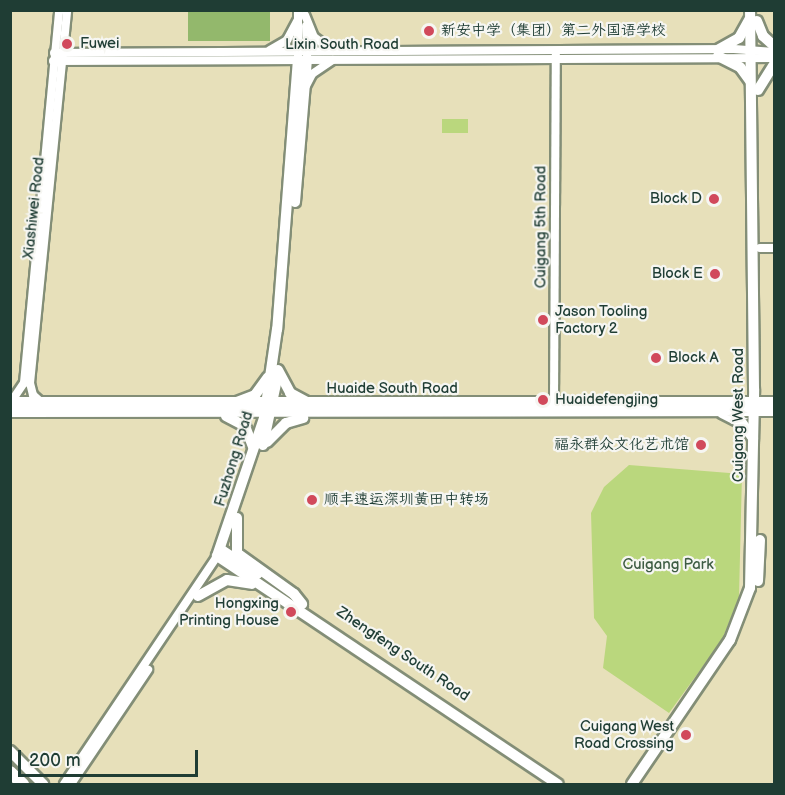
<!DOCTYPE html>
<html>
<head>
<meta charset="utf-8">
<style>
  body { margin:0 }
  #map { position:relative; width:785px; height:795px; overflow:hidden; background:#e7e0ba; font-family:"Balsamiq Sans","LXGW WenKai TC",sans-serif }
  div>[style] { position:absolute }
  .green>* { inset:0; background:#bad77d; transform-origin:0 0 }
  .forest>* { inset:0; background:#93b86c; transform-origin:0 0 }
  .roads { filter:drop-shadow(2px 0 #838e77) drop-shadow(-2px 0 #838e77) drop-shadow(0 2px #838e77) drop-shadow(0 -2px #838e77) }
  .minor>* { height:8px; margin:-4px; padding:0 4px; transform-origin:4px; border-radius:4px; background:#fff }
  .major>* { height:10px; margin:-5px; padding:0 5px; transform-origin:5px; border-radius:5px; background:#fff }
  .highway>* { height:12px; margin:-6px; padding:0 6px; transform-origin:6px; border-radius:6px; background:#fff }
  .dots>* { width:16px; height:16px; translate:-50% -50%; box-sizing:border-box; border:3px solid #f6f6f2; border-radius:50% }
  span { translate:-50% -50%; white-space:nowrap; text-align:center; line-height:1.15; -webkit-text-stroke:4.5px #f6f6f2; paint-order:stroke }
  .poi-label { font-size:15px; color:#1f3d34 }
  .left { translate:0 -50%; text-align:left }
  .right { translate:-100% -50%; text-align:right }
  .street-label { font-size:15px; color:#1f3d34 }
  .park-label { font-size:15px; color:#3e5c43 }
  .frame { position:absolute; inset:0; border:12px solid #1f3d34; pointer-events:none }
  .scale { position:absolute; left:18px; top:750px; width:180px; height:27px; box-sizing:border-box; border:3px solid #1f3d34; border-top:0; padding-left:8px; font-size:18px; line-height:21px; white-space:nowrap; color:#1f3d34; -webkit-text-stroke:4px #f6f6f2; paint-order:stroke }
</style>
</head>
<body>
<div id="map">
  <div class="green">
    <i style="left:442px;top:119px;width:26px;height:14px"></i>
    <i style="clip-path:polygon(629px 465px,742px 474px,739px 597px,722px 640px,669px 713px,603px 668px,607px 636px,594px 618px,591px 513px,604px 487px)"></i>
  </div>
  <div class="forest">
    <i style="left:188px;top:11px;width:82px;height:30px"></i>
  </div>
  <div class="roads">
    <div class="minor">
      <i style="left:298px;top:10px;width:45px;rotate:90deg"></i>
      <i style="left:305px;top:15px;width:24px;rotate:68deg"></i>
      <i style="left:314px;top:37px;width:22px;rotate:36deg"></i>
      <i style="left:306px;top:26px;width:29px;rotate:88deg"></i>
      <i style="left:270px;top:50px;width:20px;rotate:-30deg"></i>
      <i style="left:287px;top:40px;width:24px;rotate:-62deg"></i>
      <i style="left:54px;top:53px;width:680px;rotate:-0.34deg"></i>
      <i style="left:734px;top:49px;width:40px;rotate:4.3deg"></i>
      <i style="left:53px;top:61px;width:721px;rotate:-0.24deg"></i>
      <i style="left:306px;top:86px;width:13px;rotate:-63deg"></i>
      <i style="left:312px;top:74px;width:25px;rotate:-34deg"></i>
      <i style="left:760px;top:248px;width:14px"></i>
      <i style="left:11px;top:402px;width:23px;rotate:-56deg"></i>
      <i style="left:24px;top:383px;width:375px;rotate:-84.6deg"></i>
      <i style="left:42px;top:403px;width:12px;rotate:-138deg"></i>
      <i style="left:33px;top:395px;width:12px;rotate:-104deg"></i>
      <i style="left:30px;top:383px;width:375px;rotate:-84.3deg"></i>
      <i style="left:554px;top:403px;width:349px;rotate:-89.7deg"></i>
      <i style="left:64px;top:784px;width:275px;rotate:-56.1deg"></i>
      <i style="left:71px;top:784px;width:138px;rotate:-56deg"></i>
    </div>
    <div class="major">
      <i style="left:757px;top:21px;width:16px;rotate:68deg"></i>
      <i style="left:763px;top:36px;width:15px;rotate:42deg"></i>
      <i style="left:719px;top:49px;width:23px;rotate:-29deg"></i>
      <i style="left:739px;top:38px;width:21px;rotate:-61deg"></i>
      <i style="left:718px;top:56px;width:25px;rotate:27deg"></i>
      <i style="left:740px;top:67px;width:17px;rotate:54deg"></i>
      <i style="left:298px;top:59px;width:271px;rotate:94.4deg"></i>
      <i style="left:277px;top:329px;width:90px;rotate:98.3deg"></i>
      <i style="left:264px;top:418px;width:146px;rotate:108.8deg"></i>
      <i style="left:217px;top:556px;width:410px;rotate:33.8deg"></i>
      <i style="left:758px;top:90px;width:31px;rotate:-58deg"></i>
      <i style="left:295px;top:202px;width:144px;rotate:-85.2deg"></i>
      <i style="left:278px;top:370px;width:26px;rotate:62deg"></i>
      <i style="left:290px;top:393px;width:19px;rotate:28deg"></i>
      <i style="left:10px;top:402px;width:764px"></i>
      <i style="left:237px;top:402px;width:19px;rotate:-21deg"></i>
      <i style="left:255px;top:395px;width:22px;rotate:-54deg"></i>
      <i style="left:10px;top:412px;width:764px;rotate:-0.07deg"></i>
      <i style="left:722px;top:413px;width:22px;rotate:27deg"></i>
      <i style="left:742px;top:423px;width:19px;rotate:54deg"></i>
      <i style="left:226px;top:416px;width:21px;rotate:28deg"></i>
      <i style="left:245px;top:426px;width:22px;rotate:69deg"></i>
      <i style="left:267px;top:442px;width:27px;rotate:-45deg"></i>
      <i style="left:286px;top:423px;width:18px;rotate:-16deg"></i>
      <i style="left:263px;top:445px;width:67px;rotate:-78deg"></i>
      <i style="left:237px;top:518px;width:35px;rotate:90deg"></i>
      <i style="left:237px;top:553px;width:70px;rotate:35.7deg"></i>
      <i style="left:294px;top:594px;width:13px;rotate:51deg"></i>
      <i style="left:220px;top:549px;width:45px;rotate:33.3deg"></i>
      <i style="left:758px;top:581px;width:41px;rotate:-87.2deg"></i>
      <i style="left:198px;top:596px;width:33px;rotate:-29deg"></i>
      <i style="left:227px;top:580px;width:25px;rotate:9deg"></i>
      <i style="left:10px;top:751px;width:47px;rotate:45deg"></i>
      <i style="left:632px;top:784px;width:174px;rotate:-55.8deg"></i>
      <i style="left:730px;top:640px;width:56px;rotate:-69deg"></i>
      <i style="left:750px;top:588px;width:199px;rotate:-88.8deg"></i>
      <i style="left:754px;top:389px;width:379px;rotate:-90.6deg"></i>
    </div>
    <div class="highway">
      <i style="left:10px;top:772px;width:18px;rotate:43deg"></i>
    </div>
  </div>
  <div class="dots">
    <i style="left:429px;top:31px;background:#d1495b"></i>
    <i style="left:67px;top:44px;background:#d1495b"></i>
    <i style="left:714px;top:199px;background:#d1495b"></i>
    <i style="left:715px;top:274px;background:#d1495b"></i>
    <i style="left:543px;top:320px;background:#d1495b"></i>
    <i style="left:656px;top:358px;background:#d1495b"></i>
    <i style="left:543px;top:400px;background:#d1495b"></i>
    <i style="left:701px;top:445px;background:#d1495b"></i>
    <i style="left:312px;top:500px;background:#d1495b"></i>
    <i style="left:291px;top:612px;background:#d1495b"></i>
    <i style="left:686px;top:735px;background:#d1495b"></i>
  </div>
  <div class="poi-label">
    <span class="left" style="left:441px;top:31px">新安中学（集团）第二外国语学校</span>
    <span class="left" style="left:80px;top:44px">Fuwei</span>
    <span class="right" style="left:702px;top:199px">Block D</span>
    <span class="right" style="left:703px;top:274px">Block E</span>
    <span class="left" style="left:555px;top:320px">Jason Tooling<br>Factory 2</span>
    <span class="left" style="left:668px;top:358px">Block A</span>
    <span class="left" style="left:555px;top:400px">Huaidefengjing</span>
    <span class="right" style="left:689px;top:445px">福永群众文化艺术馆</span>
    <span class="left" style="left:324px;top:500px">顺丰速运深圳黄田中转场</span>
    <span class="right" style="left:279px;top:612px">Hongxing<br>Printing House</span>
    <span class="right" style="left:674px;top:735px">Cuigang West<br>Road Crossing</span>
  </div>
  <div class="street-label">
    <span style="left:342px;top:45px">Lixin South Road</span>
    <span style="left:34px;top:208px;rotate:-84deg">Xiashiwei Road</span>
    <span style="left:541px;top:227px;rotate:-90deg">Cuigang 5th Road</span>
    <span style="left:392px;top:389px">Huaide South Road</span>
    <span style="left:739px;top:415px;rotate:-90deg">Cuigang West Road</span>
    <span style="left:234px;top:459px;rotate:-73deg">Fuzhong Road</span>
    <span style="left:403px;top:654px;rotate:34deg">Zhengfeng South Road</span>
  </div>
  <div class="park-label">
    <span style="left:668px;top:565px">Cuigang Park</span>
  </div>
  <div class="frame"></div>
  <div class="scale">200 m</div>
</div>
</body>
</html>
